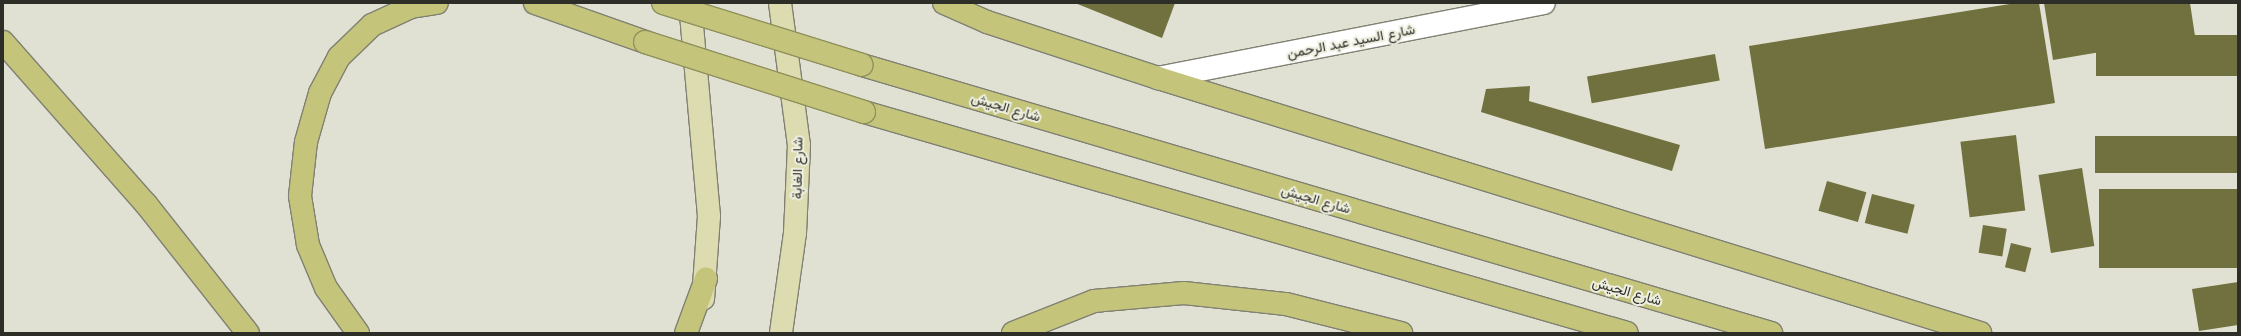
<!DOCTYPE html>
<html>
<head>
<meta charset="utf-8">
<style>
  body { margin:0 }
  #map { position:relative; width:2241px; height:336px; overflow:hidden; background:#e1e1d3; font-family:Arial,Vazirmatn,sans-serif }
  div>[style] { position:absolute }
  .building>* { inset:0; background:#71713f; transform-origin:0 0 }
  .roads { filter:drop-shadow(1px 0 #808073) drop-shadow(-1px 0 #808073) drop-shadow(0 1px #808073) drop-shadow(0 -1px #808073) }
  .minor>* { height:22px; margin:-11px; padding:0 11px; transform-origin:11px; border-radius:11px; background:#fff }
  .major>* { height:22px; margin:-11px; padding:0 11px; transform-origin:11px; border-radius:11px; background:#dcdcb0 }
  .highway>* { height:22px; margin:-11px; padding:0 11px; transform-origin:11px; border-radius:11px; background:#c4c57b }
  .bridges { filter:drop-shadow(1px 0 #90905e) drop-shadow(-1px 0 #90905e) drop-shadow(0 1px #90905e) drop-shadow(0 -1px #90905e) }
  .highway-bridge>* { height:22px; margin:-11px; padding:0 11px; transform-origin:11px; border-radius:11px; background:#c4c57b }
  span { translate:-50% -50%; white-space:nowrap; text-align:center; line-height:1.15; -webkit-text-stroke:4px #eeefe0; paint-order:stroke }
  .street-label { font-size:14px; color:#2e2e28 }
  .frame { position:absolute; inset:0; border:4px solid #2e2e28; pointer-events:none }
</style>
</head>
<body>
<div id="map">
  <div class="building">
    <i style="clip-path:polygon(1075px 3px,1175px 3px,1162px 38px)"></i>
    <i style="clip-path:polygon(2016px 3px,2039px 3px,2055px 103px,1765px 149px,1749px 46px)"></i>
    <i style="clip-path:polygon(2044px 3px,2190px 3px,2195px 36px,2053px 60px)"></i>
    <i style="left:2238px;top:35px;width:41px;height:142px;rotate:90deg"></i>
    <i style="left:1715px;top:54px;width:27px;height:130px;rotate:80deg"></i>
    <i style="clip-path:polygon(1530px 86px,1529px 101px,1680px 145px,1672px 171px,1481px 112px,1486px 89px)"></i>
    <i style="left:2016px;top:135px;width:76px;height:56px;rotate:83deg"></i>
    <i style="left:2238px;top:136px;width:37px;height:143px;rotate:90deg"></i>
    <i style="left:2082px;top:168px;width:79px;height:44px;rotate:81deg"></i>
    <i style="left:1827px;top:181px;width:41px;height:31px;rotate:16deg"></i>
    <i style="left:2238px;top:189px;width:79px;height:139px;rotate:90deg"></i>
    <i style="left:1872px;top:194px;width:44px;height:30px;rotate:14deg"></i>
    <i style="left:1983px;top:225px;width:24px;height:28px;rotate:9deg"></i>
    <i style="left:2011px;top:243px;width:21px;height:25px;rotate:14deg"></i>
    <i style="clip-path:polygon(2238px 282px,2238px 325px,2199px 331px,2192px 289px)"></i>
  </div>
  <div class="roads">
    <div class="minor">
      <i style="left:1158px;top:78px;width:393px;rotate:-11deg"></i>
    </div>
    <div class="major">
      <i style="left:690px;top:3px;width:214px;rotate:84.9deg"></i>
      <i style="left:709px;top:216px;width:83px;rotate:94.1deg"></i>
      <i style="left:780px;top:3px;width:143px;rotate:82.4deg"></i>
      <i style="left:799px;top:145px;width:88px;rotate:92.6deg"></i>
      <i style="left:795px;top:233px;width:101px;rotate:98deg"></i>
    </div>
    <div class="highway">
      <i style="left:535px;top:3px;width:117px;rotate:19.5deg"></i>
      <i style="left:944px;top:3px;width:47px;rotate:23.8deg"></i>
      <i style="left:987px;top:22px;width:180px;rotate:18.1deg"></i>
      <i style="left:1158px;top:78px;width:861px;rotate:17.23deg"></i>
      <i style="left:3px;top:42px;width:216px;rotate:48.6deg"></i>
      <i style="left:146px;top:204px;width:164px;rotate:51.7deg"></i>
      <i style="left:862px;top:65px;width:948px;rotate:16.43deg"></i>
      <i style="left:864px;top:112px;width:794px;rotate:16.15deg"></i>
      <i style="left:358px;top:333px;width:55px;rotate:-125.4deg"></i>
      <i style="left:326px;top:288px;width:47px;rotate:-112.7deg"></i>
      <i style="left:308px;top:245px;width:50px;rotate:-99.3deg"></i>
      <i style="left:300px;top:196px;width:54px;rotate:-83.7deg"></i>
      <i style="left:306px;top:142px;width:51px;rotate:-74.1deg"></i>
      <i style="left:320px;top:93px;width:41px;rotate:-62.2deg"></i>
      <i style="left:339px;top:57px;width:46px;rotate:-44.1deg"></i>
      <i style="left:372px;top:25px;width:43px;rotate:-24.8deg"></i>
      <i style="left:411px;top:7px;width:26px;rotate:-9deg"></i>
      <i style="left:686px;top:333px;width:58px;rotate:-69.7deg"></i>
      <i style="left:1013px;top:333px;width:87px;rotate:-21.6deg"></i>
      <i style="left:1094px;top:301px;width:90px;rotate:-5.1deg"></i>
      <i style="left:1184px;top:293px;width:103px;rotate:6.2deg"></i>
      <i style="left:1286px;top:304px;width:119px;rotate:14.2deg"></i>
    </div>
  </div>
  <div class="bridges">
    <div class="highway-bridge">
      <i style="left:663px;top:3px;width:208px;rotate:17.3deg"></i>
      <i style="left:645px;top:42px;width:230px;rotate:17.7deg"></i>
    </div>
  </div>
  <div class="street-label">
    <span style="left:1351px;top:41px;rotate:-11deg">شارع السيد عبد الرحمن</span>
    <span style="left:1006px;top:107px;rotate:16deg">شارع الجيش</span>
    <span style="left:797px;top:168px;rotate:-89deg">شارع الغابة</span>
    <span style="left:1316px;top:199px;rotate:16deg">شارع الجيش</span>
    <span style="left:1627px;top:291px;rotate:16deg">شارع الجيش</span>
  </div>
  <div class="frame"></div>
</div>
</body>
</html>
